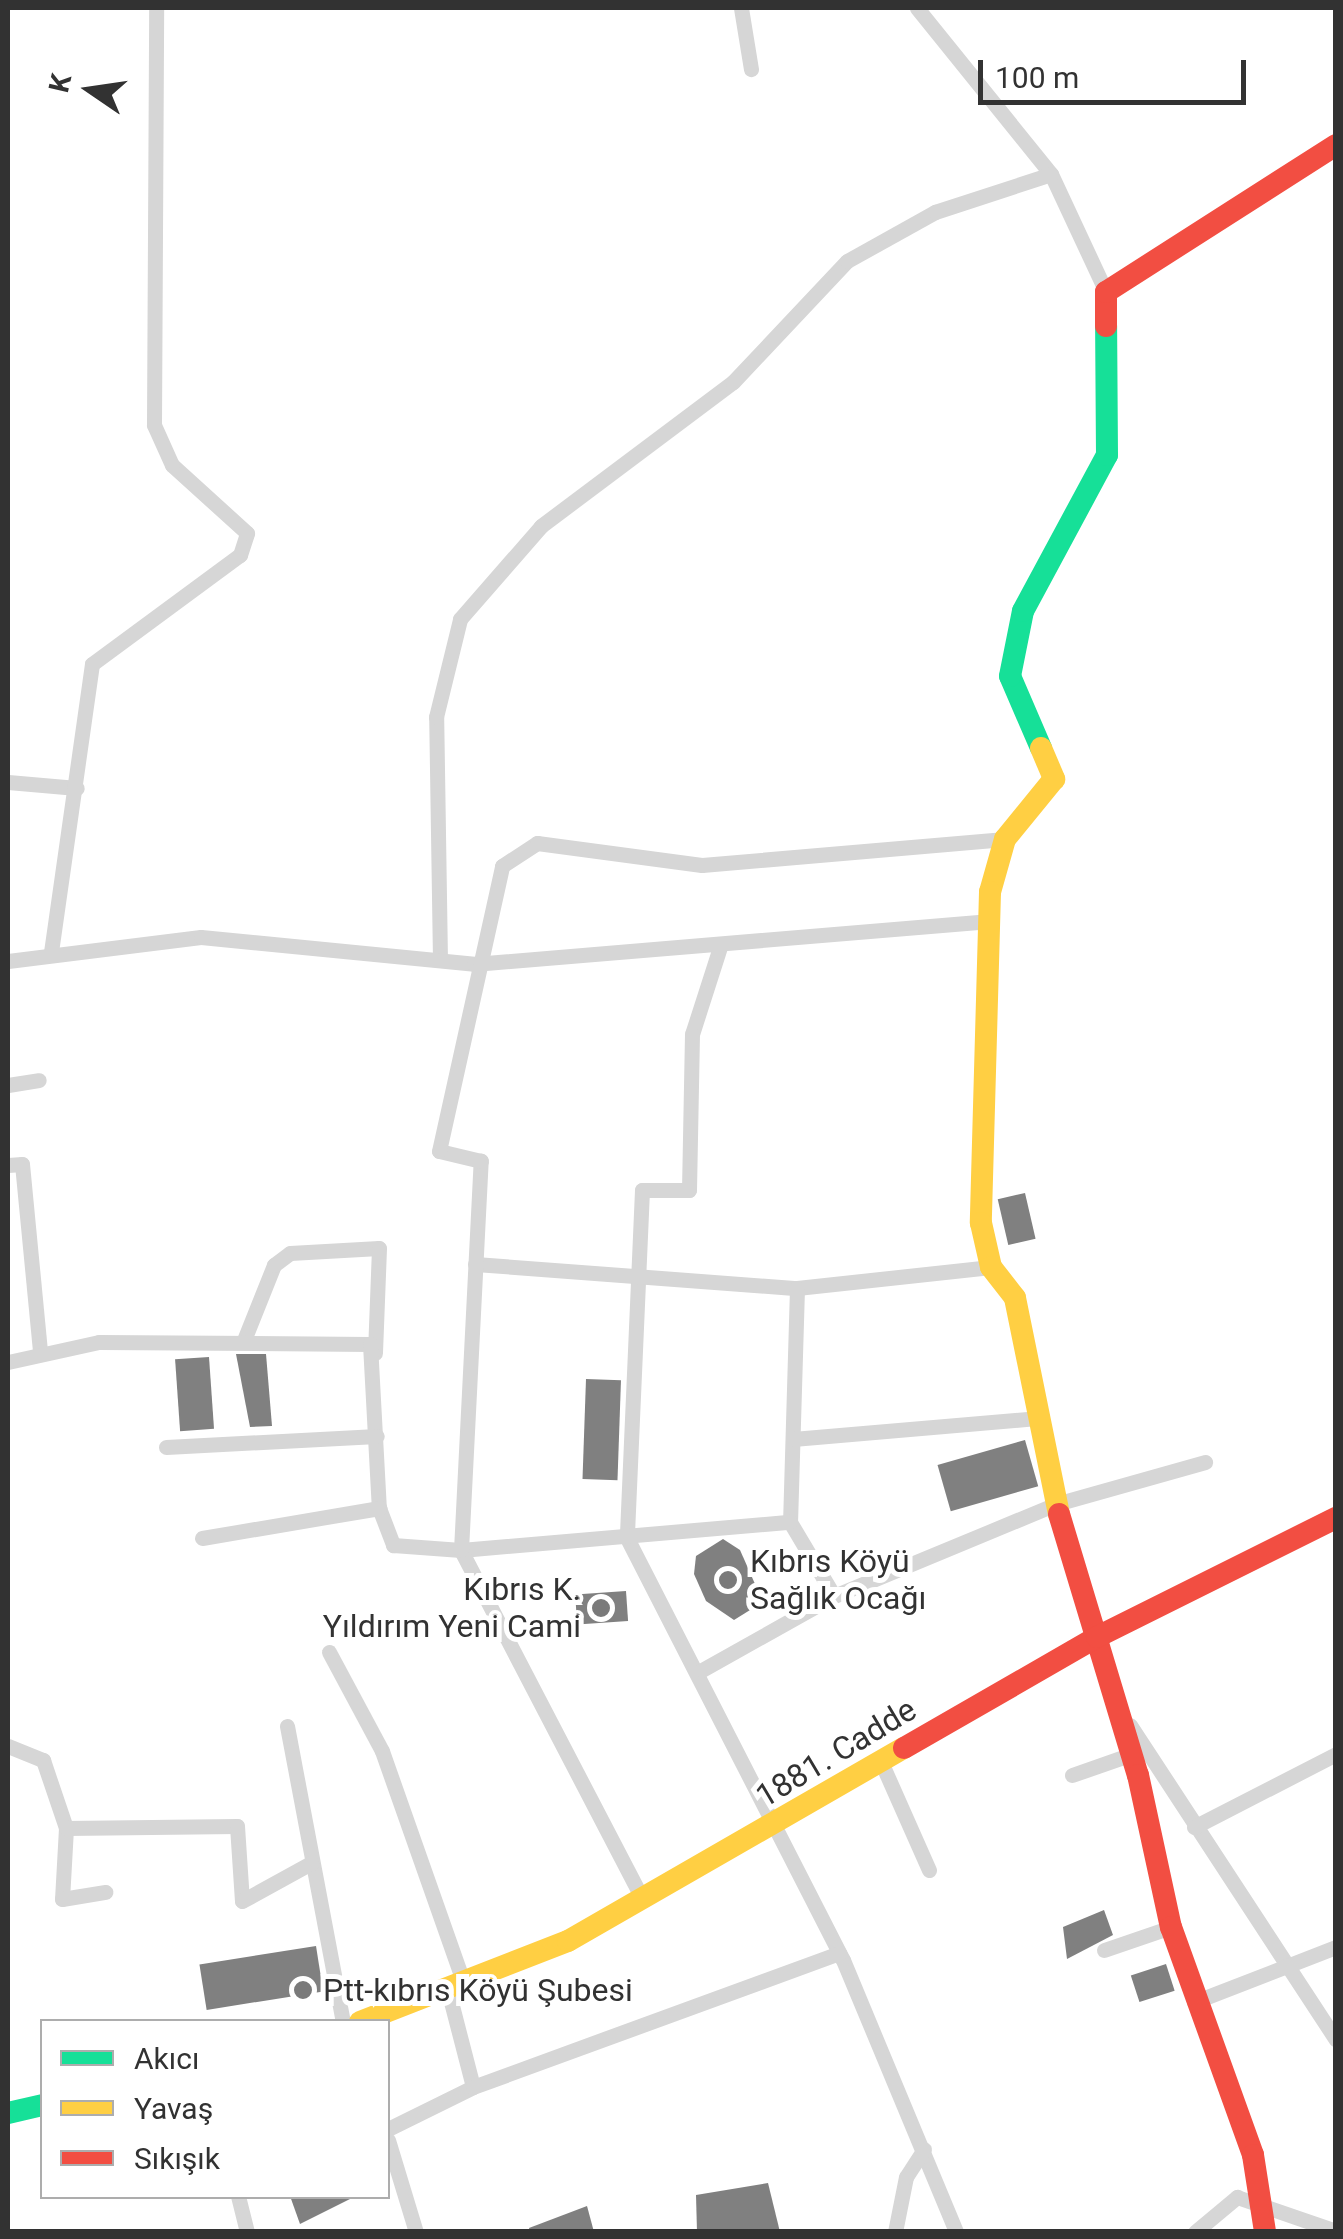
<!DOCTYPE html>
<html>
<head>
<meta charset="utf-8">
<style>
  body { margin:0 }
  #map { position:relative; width:1343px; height:2239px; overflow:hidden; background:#fff; font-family:Roboto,sans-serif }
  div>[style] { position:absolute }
  .building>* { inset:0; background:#808080; transform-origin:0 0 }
  .street>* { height:15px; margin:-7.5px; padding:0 7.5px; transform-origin:7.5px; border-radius:7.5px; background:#d6d6d6 }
  .fast>* { height:22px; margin:-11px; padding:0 11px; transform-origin:11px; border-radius:11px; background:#16e098 }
  .slow>* { height:22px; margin:-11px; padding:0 11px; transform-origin:11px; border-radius:11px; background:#ffcf43 }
  .jam>* { height:22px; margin:-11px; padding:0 11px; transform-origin:11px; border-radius:11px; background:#f24e42 }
  .dots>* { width:28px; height:28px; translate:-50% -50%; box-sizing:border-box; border:5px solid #fff; border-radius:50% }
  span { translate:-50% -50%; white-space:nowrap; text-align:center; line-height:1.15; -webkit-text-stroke:10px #fff; paint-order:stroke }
  .poi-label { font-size:32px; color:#323232 }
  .left { translate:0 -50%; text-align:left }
  .right { translate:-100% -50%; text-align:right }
  .street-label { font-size:32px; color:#323232 }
  .frame { position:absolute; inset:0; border:10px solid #323232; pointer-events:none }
  .legend { position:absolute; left:40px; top:2019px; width:350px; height:180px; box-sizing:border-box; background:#fff; border:2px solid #adadad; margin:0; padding:12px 18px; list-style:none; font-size:30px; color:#323232 }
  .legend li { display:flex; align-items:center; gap:20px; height:50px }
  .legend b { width:50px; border:2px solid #adadad }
  .north { position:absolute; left:40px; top:40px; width:100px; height:100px; -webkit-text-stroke:8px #fff; paint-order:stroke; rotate:283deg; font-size:28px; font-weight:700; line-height:40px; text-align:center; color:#323232 }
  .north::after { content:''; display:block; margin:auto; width:35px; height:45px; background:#323232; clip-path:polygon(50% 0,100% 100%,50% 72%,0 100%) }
  .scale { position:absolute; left:978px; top:60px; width:268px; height:45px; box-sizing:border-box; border:5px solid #323232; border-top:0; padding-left:12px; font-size:30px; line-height:35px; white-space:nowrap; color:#323232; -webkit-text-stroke:8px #fff; paint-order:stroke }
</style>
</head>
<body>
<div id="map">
  <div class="building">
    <i style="left:1025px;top:1193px;width:47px;height:28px;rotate:77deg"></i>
    <i style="clip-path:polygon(236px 1354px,266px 1354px,272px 1426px,250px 1427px)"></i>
    <i style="left:209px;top:1357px;width:72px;height:34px;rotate:86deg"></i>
    <i style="left:586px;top:1379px;width:35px;height:100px;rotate:2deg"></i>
    <i style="left:1025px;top:1440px;width:48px;height:91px;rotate:74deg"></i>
    <i style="clip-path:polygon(723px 1539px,740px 1550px,763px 1602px,734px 1620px,706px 1601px,694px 1574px,696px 1556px)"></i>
    <i style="left:626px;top:1591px;width:30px;height:51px;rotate:86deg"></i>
    <i style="clip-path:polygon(1104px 1910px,1113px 1935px,1067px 1959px,1063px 1927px)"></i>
    <i style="left:316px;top:1946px;width:46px;height:118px;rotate:81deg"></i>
    <i style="left:1166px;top:1964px;width:28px;height:37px;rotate:72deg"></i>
    <i style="clip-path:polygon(768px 2183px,780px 2232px,697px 2232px,696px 2195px)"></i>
    <i style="clip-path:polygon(290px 2196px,350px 2196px,350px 2199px,300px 2224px)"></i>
    <i style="clip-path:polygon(587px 2206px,594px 2232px,530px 2232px,529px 2228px)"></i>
  </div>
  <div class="street">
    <i style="left:741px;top:8px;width:62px;rotate:80.7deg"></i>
    <i style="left:917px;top:8px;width:213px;rotate:51.1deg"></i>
    <i style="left:1051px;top:174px;width:130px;rotate:65deg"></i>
    <i style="left:8px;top:782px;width:69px;rotate:5deg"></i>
    <i style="left:720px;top:947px;width:91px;rotate:107.8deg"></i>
    <i style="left:692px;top:1034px;width:156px;rotate:91.1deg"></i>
    <i style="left:689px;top:1190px;width:47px;rotate:180deg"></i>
    <i style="left:642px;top:1190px;width:348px;rotate:92.5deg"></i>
    <i style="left:627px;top:1538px;width:474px;rotate:62.9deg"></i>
    <i style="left:843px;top:1960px;width:295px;rotate:67.4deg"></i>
    <i style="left:51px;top:952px;width:291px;rotate:-81.9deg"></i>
    <i style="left:92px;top:664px;width:184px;rotate:-36.4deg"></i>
    <i style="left:240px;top:555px;width:23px;rotate:-72deg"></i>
    <i style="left:247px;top:533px;width:101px;rotate:-137.8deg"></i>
    <i style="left:172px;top:465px;width:44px;rotate:-114.2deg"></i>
    <i style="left:154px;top:425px;width:417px;rotate:-89.7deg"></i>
    <i style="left:440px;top:960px;width:243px;rotate:-90.9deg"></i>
    <i style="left:436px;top:717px;width:101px;rotate:-76.2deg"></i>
    <i style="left:460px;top:619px;width:123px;rotate:-48.9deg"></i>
    <i style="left:541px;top:526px;width:240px;rotate:-36.9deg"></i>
    <i style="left:733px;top:382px;width:166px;rotate:-46.7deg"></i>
    <i style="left:847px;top:261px;width:101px;rotate:-29.1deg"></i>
    <i style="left:935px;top:212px;width:122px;rotate:-18.1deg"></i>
    <i style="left:8px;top:961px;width:194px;rotate:-7.1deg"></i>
    <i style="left:201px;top:937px;width:274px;rotate:5.6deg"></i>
    <i style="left:474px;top:964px;width:518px;rotate:-4.76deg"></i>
    <i style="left:8px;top:1085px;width:31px;rotate:-9deg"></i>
    <i style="left:8px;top:1165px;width:14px;rotate:-4deg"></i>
    <i style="left:22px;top:1164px;width:187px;rotate:84.5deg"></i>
    <i style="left:475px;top:1264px;width:323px;rotate:4.3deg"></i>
    <i style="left:797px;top:1288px;width:195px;rotate:-6.2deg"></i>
    <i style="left:797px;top:1288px;width:234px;rotate:91.7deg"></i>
    <i style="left:790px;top:1522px;width:86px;rotate:59.3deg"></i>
    <i style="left:244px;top:1340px;width:81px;rotate:-68.2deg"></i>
    <i style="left:274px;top:1265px;width:20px;rotate:-37deg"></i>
    <i style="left:290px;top:1253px;width:89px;rotate:-3.2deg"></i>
    <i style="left:379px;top:1248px;width:105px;rotate:92.2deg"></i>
    <i style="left:8px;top:1362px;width:93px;rotate:-12.4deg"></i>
    <i style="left:99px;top:1342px;width:271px;rotate:0.4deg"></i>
    <i style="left:370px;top:1344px;width:164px;rotate:86.9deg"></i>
    <i style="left:379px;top:1508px;width:40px;rotate:69deg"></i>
    <i style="left:393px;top:1545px;width:68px;rotate:4.2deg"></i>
    <i style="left:461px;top:1550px;width:330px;rotate:-4.9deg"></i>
    <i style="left:793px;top:1439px;width:247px;rotate:-4.9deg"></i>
    <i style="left:166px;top:1447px;width:211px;rotate:-3deg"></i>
    <i style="left:202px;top:1538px;width:180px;rotate:-9.6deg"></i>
    <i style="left:329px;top:1652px;width:112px;rotate:61.8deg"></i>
    <i style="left:382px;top:1751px;width:250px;rotate:70.6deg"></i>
    <i style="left:702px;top:1670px;width:151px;rotate:-29.3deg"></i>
    <i style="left:834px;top:1596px;width:240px;rotate:-22.5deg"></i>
    <i style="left:1056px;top:1504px;width:155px;rotate:-15.7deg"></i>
    <i style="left:1130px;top:1725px;width:376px;rotate:56.8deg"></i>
    <i style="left:287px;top:1726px;width:301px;rotate:79.3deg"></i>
    <i style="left:8px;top:1746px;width:38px;rotate:22deg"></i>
    <i style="left:43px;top:1760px;width:72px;rotate:71.3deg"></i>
    <i style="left:66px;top:1828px;width:71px;rotate:93.2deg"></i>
    <i style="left:62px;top:1899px;width:44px;rotate:-9.2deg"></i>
    <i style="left:882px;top:1764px;width:116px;rotate:66.1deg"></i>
    <i style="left:1072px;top:1775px;width:64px;rotate:-19.3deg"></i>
    <i style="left:1194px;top:1827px;width:160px;rotate:-27.2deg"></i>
    <i style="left:66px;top:1828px;width:171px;rotate:-0.7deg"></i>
    <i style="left:237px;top:1826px;width:75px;rotate:86.2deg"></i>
    <i style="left:242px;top:1901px;width:79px;rotate:-28.8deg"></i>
    <i style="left:643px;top:1900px;width:394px;rotate:-117.5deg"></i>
    <i style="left:461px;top:1550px;width:390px;rotate:-87.1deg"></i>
    <i style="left:481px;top:1161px;width:43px;rotate:-166.6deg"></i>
    <i style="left:439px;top:1151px;width:292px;rotate:-77.5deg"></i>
    <i style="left:502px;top:866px;width:42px;rotate:-33.3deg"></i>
    <i style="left:537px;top:843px;width:166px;rotate:7.6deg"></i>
    <i style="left:702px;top:865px;width:304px;rotate:-4.9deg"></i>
    <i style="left:1104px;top:1950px;width:71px;rotate:-18.9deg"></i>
    <i style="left:449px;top:1994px;width:96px;rotate:75.5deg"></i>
    <i style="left:1194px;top:2002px;width:152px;rotate:-21.2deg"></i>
    <i style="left:388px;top:2129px;width:95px;rotate:-26.3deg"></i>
    <i style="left:473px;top:2087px;width:390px;rotate:-20.1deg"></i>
    <i style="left:388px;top:2140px;width:96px;rotate:73.1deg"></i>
    <i style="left:238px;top:2196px;width:37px;rotate:76deg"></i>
    <i style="left:895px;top:2232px;width:56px;rotate:-78.7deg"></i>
    <i style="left:906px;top:2177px;width:33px;rotate:-57deg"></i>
    <i style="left:1195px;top:2232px;width:55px;rotate:-39.8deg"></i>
    <i style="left:1237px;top:2197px;width:105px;rotate:19deg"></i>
  </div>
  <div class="fast">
    <i style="left:1041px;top:748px;width:78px;rotate:-113.3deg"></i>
    <i style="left:1010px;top:676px;width:66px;rotate:-78.7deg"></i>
    <i style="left:1023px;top:611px;width:177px;rotate:-61.7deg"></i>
    <i style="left:1107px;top:455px;width:129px;rotate:-90.4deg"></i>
    <i style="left:8px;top:2113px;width:35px;rotate:-13deg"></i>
  </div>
  <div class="slow">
    <i style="left:1041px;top:748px;width:34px;rotate:67deg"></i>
    <i style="left:1054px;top:779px;width:77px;rotate:129.2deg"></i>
    <i style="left:1005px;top:839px;width:55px;rotate:105.8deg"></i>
    <i style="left:990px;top:892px;width:331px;rotate:91.6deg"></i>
    <i style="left:981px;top:1223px;width:45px;rotate:77.2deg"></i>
    <i style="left:991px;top:1267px;width:39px;rotate:52deg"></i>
    <i style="left:1015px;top:1298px;width:220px;rotate:78.5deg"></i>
    <i style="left:360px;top:2022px;width:223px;rotate:-21.3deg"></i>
    <i style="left:568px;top:1941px;width:387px;rotate:-29.9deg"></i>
  </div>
  <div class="jam">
    <i style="left:1106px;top:326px;width:34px;rotate:-90deg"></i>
    <i style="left:1106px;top:292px;width:273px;rotate:-32.6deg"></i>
    <i style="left:1059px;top:1514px;width:273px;rotate:73.2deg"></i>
    <i style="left:1138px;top:1775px;width:156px;rotate:77.8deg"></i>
    <i style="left:1171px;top:1927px;width:242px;rotate:70.2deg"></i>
    <i style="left:1253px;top:2155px;width:78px;rotate:81.1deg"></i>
    <i style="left:904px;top:1748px;width:223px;rotate:-29.9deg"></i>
    <i style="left:1097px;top:1637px;width:267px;rotate:-26.5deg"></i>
  </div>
  <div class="dots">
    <i style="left:728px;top:1580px;background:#7a7a7a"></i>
    <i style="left:601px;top:1608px;background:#7a7a7a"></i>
    <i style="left:303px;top:1990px;background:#7a7a7a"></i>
  </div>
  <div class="poi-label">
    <span class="left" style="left:750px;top:1580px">Kıbrıs Köyü<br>Sağlık Ocağı</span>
    <span class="right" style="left:581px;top:1608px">Kıbrıs K.<br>Yıldırım Yeni Cami</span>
    <span class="left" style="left:323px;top:1990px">Ptt-kıbrıs Köyü Şubesi</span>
  </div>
  <div class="street-label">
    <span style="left:836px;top:1753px;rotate:-31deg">1881. Cadde</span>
  </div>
  <div class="frame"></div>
  <ul class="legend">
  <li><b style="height:12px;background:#16e098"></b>Akıcı</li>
  <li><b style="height:12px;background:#ffcf43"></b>Yavaş</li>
  <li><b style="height:12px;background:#f24e42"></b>Sıkışık</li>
  </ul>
  <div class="north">K</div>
  <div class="scale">100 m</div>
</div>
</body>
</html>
